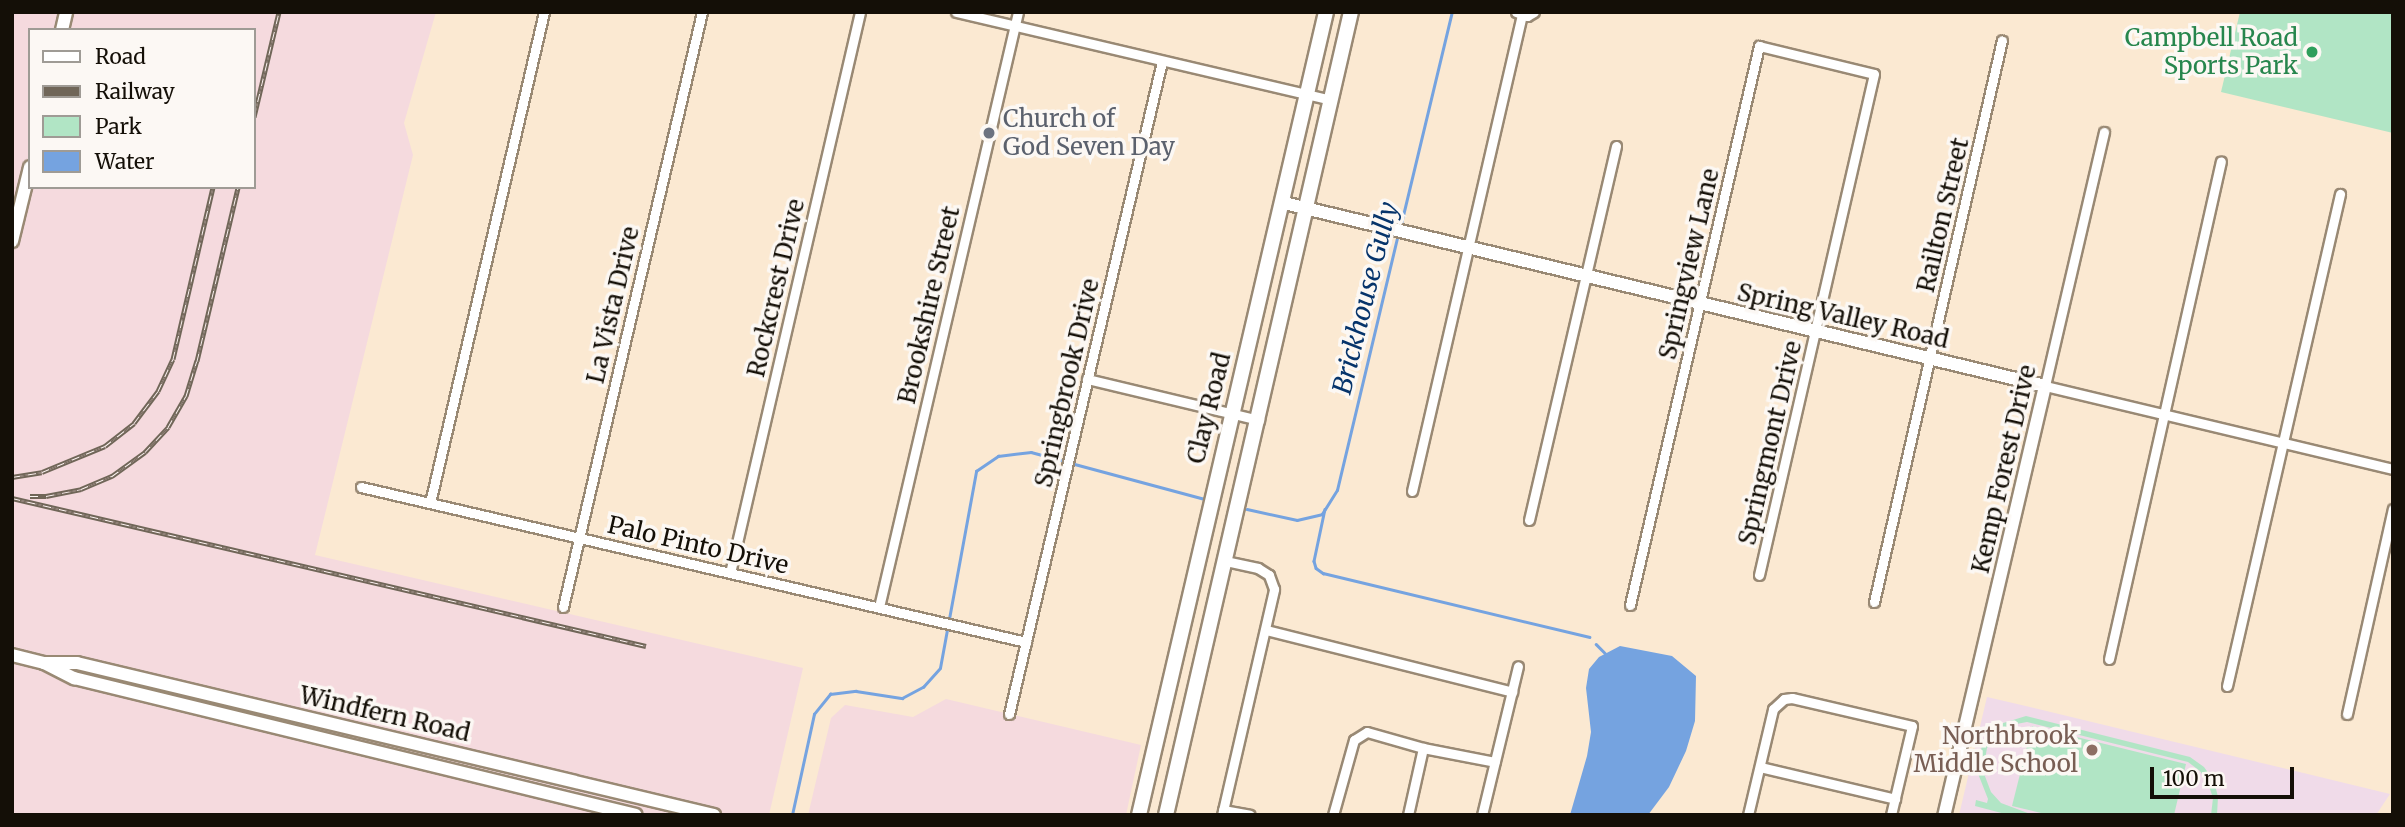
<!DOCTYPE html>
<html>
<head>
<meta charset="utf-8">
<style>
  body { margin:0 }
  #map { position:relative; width:2405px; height:827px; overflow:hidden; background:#fbe9d2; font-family:Merriweather,serif }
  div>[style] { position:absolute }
  .industrial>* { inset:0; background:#f5dade }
  .education>* { inset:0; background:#f0dbe9 }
  .green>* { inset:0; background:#b1e5c5 }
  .water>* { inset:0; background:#75a3e0 }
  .stream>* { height:2.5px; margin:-1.25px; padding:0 1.25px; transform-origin:1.25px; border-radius:1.25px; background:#75a3e0 }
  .roads { filter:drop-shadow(2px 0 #998974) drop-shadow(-2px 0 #998974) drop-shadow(0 2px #998974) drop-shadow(0 -2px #998974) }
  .minor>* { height:9px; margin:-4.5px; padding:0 4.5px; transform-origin:4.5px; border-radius:4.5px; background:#fff }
  .tertiary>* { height:12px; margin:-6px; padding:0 6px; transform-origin:6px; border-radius:6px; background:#fff }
  .primary>* { height:14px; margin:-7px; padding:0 7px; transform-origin:7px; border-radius:7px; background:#fff }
  .rail>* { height:5px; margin-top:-2.5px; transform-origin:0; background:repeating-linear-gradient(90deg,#fcf8f4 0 8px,#706658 0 16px); box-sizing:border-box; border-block:2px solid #706658 }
  .dots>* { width:19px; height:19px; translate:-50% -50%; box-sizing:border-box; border:4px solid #fcf8f4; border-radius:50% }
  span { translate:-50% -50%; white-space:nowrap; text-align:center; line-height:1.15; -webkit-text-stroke:7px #fcf8f4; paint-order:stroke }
  .leisure-label { font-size:24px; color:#27864d }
  .right { translate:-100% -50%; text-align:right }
  .worship-label { font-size:24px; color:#5b616d }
  .left { translate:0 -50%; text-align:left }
  .street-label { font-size:24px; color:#140f07 }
  .education-label { font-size:24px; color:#785e54 }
  .water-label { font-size:26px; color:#06346b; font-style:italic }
  .frame { position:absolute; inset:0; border:14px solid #140f07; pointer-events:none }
  .legend { position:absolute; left:28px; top:28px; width:228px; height:161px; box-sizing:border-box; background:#fcf8f4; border:2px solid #9f9b95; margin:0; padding:9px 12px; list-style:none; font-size:21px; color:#140f07 }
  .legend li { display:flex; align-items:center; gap:14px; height:35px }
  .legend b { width:35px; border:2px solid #9f9b95 }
  .scale { position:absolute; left:2150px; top:767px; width:144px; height:32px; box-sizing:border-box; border:4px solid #140f07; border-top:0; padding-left:9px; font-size:21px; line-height:24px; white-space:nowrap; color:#140f07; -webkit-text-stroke:5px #fcf8f4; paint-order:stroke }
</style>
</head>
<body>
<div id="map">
  <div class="industrial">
    <i style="clip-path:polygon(evenodd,12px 12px,436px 12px,404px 123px,413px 155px,315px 555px,803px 668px,769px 815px,12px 815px,12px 12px,30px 30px,254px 30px,254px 187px,30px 187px,30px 30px)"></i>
    <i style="clip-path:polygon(946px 699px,1141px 745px,1126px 815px,808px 815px,831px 718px,845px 705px,913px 717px)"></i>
  </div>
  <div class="education">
    <i style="clip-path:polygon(1987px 697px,2030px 707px,2390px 794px,2376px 815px,1959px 815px)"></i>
  </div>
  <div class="green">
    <i style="clip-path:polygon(2240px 12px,2393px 12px,2393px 133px,2221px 92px)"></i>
    <i style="clip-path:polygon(2026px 716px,2190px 757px,2204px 767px,2214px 781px,2218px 797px,2217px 815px,2211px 815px,2213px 798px,2208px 783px,2200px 771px,2188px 762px,2027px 722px,2011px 725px,1997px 734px,1987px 748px,1983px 771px,1991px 792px,2001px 803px,2033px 815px,2009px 815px,1975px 806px,1976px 800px,1987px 803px,1988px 799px,1977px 771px,1982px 745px,2000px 724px)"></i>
    <i style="clip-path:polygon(2032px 726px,2186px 764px,2174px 815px,2049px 815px,2012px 806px)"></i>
  </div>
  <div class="water">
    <i style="clip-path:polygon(1620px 646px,1672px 656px,1696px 676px,1695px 721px,1686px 751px,1669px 787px,1648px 815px,1570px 815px,1587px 756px,1591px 732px,1586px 688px,1589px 669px,1599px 657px)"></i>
  </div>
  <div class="stream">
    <i style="left:1400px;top:228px;width:222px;rotate:-76.5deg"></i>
    <i style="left:1071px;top:463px;width:138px;rotate:15.1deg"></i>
    <i style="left:1247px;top:509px;width:51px;rotate:12.4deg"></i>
    <i style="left:1297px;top:520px;width:26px;rotate:-13deg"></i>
    <i style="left:1322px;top:514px;width:28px;rotate:-58deg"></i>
    <i style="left:1337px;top:490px;width:263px;rotate:-76.6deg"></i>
    <i style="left:1325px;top:509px;width:53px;rotate:101.9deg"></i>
    <i style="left:1314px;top:561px;width:7px;rotate:74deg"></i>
    <i style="left:1316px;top:568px;width:9px;rotate:36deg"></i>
    <i style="left:1323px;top:573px;width:274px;rotate:13.5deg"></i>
    <i style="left:1596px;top:644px;width:13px;rotate:45deg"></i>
    <i style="left:792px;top:815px;width:103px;rotate:-77.7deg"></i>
    <i style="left:814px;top:714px;width:26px;rotate:-51deg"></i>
    <i style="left:830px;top:694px;width:26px;rotate:-7deg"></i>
    <i style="left:856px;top:691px;width:47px;rotate:8.7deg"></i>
    <i style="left:902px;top:698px;width:24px;rotate:-28deg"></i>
    <i style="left:923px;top:687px;width:25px;rotate:-48deg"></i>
    <i style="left:940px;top:668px;width:200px;rotate:-79.6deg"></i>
    <i style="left:976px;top:471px;width:27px;rotate:-34deg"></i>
    <i style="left:998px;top:456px;width:33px;rotate:-7deg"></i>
    <i style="left:1031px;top:452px;width:35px;rotate:15deg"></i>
  </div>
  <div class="roads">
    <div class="minor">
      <i style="left:956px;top:12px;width:385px;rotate:13.2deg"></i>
      <i style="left:1516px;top:12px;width:12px;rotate:20deg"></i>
      <i style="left:1527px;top:16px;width:8px;rotate:-30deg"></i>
      <i style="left:2104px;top:132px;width:261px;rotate:103.1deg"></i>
      <i style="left:2045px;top:386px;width:358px;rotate:13.4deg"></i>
      <i style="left:1087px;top:379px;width:177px;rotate:13.4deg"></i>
      <i style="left:361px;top:487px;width:683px;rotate:13.12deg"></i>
      <i style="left:1412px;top:491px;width:488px;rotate:-77deg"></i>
      <i style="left:430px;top:503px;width:504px;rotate:-76.93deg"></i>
      <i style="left:1529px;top:520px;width:384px;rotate:-76.9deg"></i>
      <i style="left:730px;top:573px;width:576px;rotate:-76.95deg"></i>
      <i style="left:1874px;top:602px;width:576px;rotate:-77.17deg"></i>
      <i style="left:1630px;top:605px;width:574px;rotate:-77.01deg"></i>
      <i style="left:1759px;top:46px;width:118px;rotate:13.7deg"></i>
      <i style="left:1874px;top:74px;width:514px;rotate:102.93deg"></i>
      <i style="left:563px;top:607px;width:611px;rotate:-76.85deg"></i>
      <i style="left:879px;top:607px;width:611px;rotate:-76.85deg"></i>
      <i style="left:1266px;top:630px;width:254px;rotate:14.1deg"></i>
      <i style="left:2109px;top:659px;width:510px;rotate:-77.33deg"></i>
      <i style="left:2227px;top:686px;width:505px;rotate:-77.06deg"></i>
      <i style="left:1009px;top:714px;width:671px;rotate:-76.81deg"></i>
      <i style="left:2347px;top:714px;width:210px;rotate:-77.4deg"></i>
      <i style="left:1760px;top:767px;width:139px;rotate:13.3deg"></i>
      <i style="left:1223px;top:810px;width:27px;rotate:10deg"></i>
      <i style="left:1222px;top:815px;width:232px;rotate:-77deg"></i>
      <i style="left:1274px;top:589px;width:15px;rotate:-110deg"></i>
      <i style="left:1269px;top:575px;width:13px;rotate:-148deg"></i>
      <i style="left:1258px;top:568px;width:35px;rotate:-168deg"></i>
      <i style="left:1333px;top:815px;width:78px;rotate:-74.4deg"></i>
      <i style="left:1354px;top:740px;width:15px;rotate:-32deg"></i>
      <i style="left:1367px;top:732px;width:58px;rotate:15.9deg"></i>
      <i style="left:1423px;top:748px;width:73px;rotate:11deg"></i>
      <i style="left:1408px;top:815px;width:69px;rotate:-77.4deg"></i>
      <i style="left:1482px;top:815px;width:153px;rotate:-76.4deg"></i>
      <i style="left:1748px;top:815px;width:109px;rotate:-76.7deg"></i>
      <i style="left:1773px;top:709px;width:15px;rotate:-42deg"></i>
      <i style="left:1784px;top:699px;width:8px;rotate:-7deg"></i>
      <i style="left:1792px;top:698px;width:123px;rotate:13.1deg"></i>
      <i style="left:1912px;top:726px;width:91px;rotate:103.3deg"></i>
    </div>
    <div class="tertiary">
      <i style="left:62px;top:30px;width:18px;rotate:-77deg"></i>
      <i style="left:1284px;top:203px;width:783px;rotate:13.52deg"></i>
      <i style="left:2045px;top:386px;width:441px;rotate:103.2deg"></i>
      <i style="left:12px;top:241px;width:76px;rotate:-76.3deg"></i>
      <i style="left:12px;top:655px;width:33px;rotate:14deg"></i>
      <i style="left:44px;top:663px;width:34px;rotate:27deg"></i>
      <i style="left:74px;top:678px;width:578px;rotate:13.7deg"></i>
      <i style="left:44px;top:663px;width:33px"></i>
      <i style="left:77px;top:663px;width:655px;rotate:13.42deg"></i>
    </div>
    <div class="primary">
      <i style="left:1139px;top:815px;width:824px;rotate:-76.89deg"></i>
      <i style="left:1166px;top:815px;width:824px;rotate:-77.03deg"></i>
    </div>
  </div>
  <div class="rail">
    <i style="left:254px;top:117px;width:108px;rotate:-76.6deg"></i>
    <i style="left:12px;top:477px;width:30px;rotate:-9deg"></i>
    <i style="left:42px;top:472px;width:68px;rotate:-22.4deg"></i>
    <i style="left:105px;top:446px;width:37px;rotate:-38deg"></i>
    <i style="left:134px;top:423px;width:40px;rotate:-53deg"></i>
    <i style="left:158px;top:391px;width:35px;rotate:-65deg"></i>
    <i style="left:173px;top:359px;width:177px;rotate:-76.9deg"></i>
    <i style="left:30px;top:496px;width:16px"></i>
    <i style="left:46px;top:496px;width:36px;rotate:-11deg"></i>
    <i style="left:81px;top:489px;width:34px;rotate:-23deg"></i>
    <i style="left:112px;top:476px;width:41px;rotate:-36deg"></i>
    <i style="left:145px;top:452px;width:34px;rotate:-47deg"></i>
    <i style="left:168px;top:427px;width:36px;rotate:-60deg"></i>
    <i style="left:186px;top:396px;width:37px;rotate:-73deg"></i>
    <i style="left:197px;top:361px;width:179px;rotate:-76.7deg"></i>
    <i style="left:12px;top:498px;width:651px;rotate:13.14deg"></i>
  </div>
  <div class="dots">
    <i style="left:2312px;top:52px;background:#2e9e5b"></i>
    <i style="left:989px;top:133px;background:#6b7280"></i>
    <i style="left:2092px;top:750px;background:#8d6e63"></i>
  </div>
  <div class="leisure-label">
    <span class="right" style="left:2298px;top:52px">Campbell Road<br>Sports Park</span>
  </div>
  <div class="worship-label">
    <span class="left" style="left:1003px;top:133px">Church of<br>God Seven Day</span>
  </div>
  <div class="street-label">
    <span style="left:1943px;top:215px;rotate:-77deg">Railton Street</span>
    <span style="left:1689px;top:264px;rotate:-77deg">Springview Lane</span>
    <span style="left:776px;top:288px;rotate:-77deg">Rockcrest Drive</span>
    <span style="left:613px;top:305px;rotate:-77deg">La Vista Drive</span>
    <span style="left:929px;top:305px;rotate:-77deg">Brookshire Street</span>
    <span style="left:1843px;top:316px;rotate:13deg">Spring Valley Road</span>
    <span style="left:1067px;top:383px;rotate:-77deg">Springbrook Drive</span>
    <span style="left:1209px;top:408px;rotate:-76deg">Clay Road</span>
    <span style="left:1770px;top:443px;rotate:-77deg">Springmont Drive</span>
    <span style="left:2004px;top:469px;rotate:-77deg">Kemp Forest Drive</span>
    <span style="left:698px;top:545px;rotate:13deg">Palo Pinto Drive</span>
    <span style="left:385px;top:714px;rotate:13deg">Windfern Road</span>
  </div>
  <div class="education-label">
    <span class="right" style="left:2078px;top:750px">Northbrook<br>Middle School</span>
  </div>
  <div class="water-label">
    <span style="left:1365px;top:298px;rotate:-76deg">Brickhouse Gully</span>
  </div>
  <div class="frame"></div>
  <ul class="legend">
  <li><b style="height:9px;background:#fff"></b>Road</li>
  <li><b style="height:9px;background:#706658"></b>Railway</li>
  <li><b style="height:19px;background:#b1e5c5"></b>Park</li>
  <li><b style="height:19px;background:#75a3e0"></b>Water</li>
  </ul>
  <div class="scale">100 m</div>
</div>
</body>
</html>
